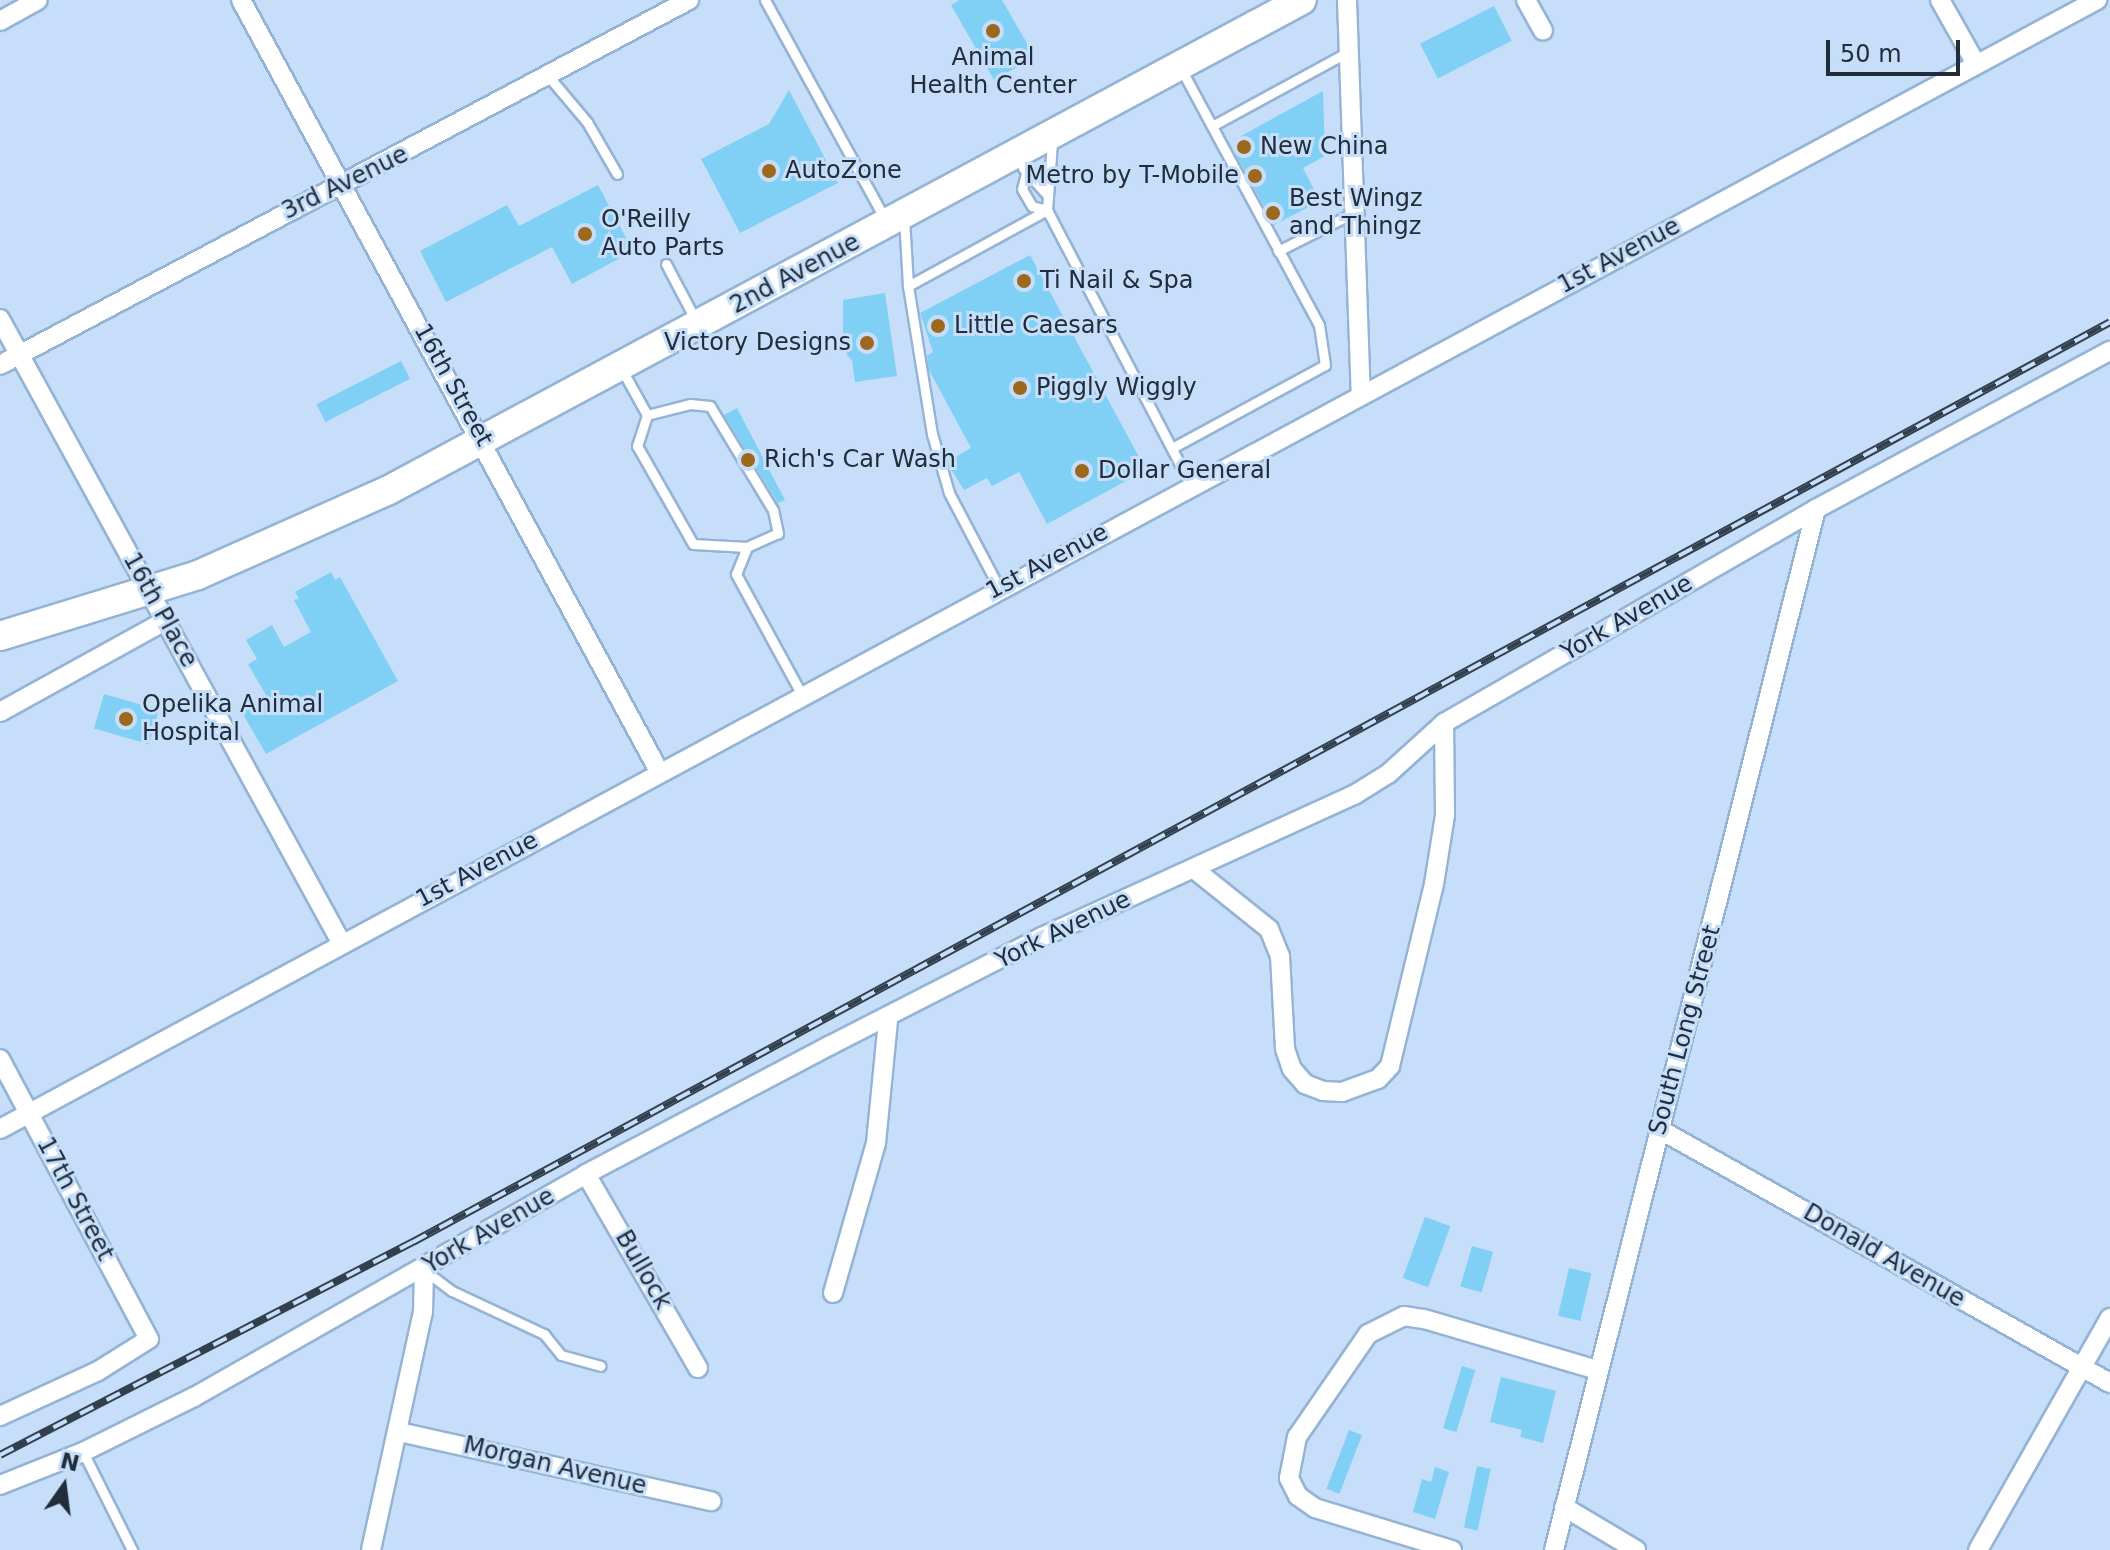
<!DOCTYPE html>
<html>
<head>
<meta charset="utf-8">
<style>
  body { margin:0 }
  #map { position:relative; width:2110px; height:1550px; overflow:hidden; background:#c6def9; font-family:"DejaVu Sans",sans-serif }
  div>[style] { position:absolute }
  .building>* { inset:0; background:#80d0f6; transform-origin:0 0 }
  .roads { filter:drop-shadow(2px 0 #95b3d4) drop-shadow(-2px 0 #95b3d4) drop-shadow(0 2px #95b3d4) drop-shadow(0 -2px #95b3d4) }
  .lane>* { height:9px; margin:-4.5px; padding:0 4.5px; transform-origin:4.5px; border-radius:4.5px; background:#fff }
  .street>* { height:18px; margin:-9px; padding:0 9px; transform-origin:9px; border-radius:9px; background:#fff }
  .primary>* { height:28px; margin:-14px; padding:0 14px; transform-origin:14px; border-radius:14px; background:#fff }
  .rail>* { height:8px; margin-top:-4px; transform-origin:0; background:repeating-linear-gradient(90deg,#c6def9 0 15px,#323f4d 0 30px); box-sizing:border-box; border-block:2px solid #323f4d }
  .dots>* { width:22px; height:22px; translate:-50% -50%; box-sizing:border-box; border:4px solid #c6def9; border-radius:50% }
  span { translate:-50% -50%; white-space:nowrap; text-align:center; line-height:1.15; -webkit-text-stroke:6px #c6def9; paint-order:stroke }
  .poi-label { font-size:24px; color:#212d3a }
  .left { translate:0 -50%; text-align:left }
  .right { translate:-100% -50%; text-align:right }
  .street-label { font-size:24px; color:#212d3a }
  .north { position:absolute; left:24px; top:1446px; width:80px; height:80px; -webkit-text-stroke:6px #c6def9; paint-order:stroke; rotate:14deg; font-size:22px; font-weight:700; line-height:32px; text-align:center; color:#212d3a }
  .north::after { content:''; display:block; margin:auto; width:28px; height:36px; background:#212d3a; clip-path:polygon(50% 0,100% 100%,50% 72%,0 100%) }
  .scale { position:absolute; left:1826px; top:40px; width:134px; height:36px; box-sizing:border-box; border:4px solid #212d3a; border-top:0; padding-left:10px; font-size:24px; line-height:28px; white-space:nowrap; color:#212d3a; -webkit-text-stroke:6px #c6def9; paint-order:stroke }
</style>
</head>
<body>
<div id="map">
  <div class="building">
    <i style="clip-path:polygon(959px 0,1002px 0,1035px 57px,994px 80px,951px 5px)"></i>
    <i style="left:1494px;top:6px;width:39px;height:83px;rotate:63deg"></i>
    <i style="clip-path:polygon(789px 90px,838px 183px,740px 233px,701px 159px,769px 124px)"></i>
    <i style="clip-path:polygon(1323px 91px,1325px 156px,1303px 168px,1320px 201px,1274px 225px,1236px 155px,1241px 136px)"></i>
    <i style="clip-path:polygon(598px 185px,633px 251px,572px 284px,552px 247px,446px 302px,420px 251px,507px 205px,519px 226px)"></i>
    <i style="clip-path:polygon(1030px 255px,1146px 470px,1047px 524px,1019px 472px,992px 486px,987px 478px,964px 490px,949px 466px,948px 461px,971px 448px,929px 370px,927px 356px,933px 352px,920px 313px)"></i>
    <i style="clip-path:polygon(885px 293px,897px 376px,855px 382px,852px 361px,843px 349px,843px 300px)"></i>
    <i style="left:401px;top:361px;width:20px;height:95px;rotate:63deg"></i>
    <i style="clip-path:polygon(737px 408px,785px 500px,778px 503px,724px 415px)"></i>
    <i style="clip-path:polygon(331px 572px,335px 580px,340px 577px,398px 681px,266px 754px,241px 711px,267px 697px,248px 664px,257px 659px,246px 640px,272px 625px,284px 647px,311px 632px,294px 600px,299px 599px,295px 592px)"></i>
    <i style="left:104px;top:694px;width:57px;height:36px;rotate:16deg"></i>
    <i style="left:1425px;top:1217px;width:27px;height:65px;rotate:20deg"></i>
    <i style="left:1472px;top:1246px;width:22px;height:42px;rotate:16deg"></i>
    <i style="left:1569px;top:1268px;width:23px;height:49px;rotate:13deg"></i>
    <i style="left:1462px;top:1366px;width:14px;height:65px;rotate:17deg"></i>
    <i style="clip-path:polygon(1501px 1377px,1556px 1391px,1543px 1443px,1520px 1437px,1522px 1430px,1490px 1422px)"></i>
    <i style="left:1349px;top:1430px;width:14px;height:63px;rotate:21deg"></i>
    <i style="left:1477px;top:1466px;width:14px;height:63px;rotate:12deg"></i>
    <i style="clip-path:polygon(1435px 1467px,1449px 1472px,1435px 1519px,1413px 1512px,1422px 1479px,1431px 1482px)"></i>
  </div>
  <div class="roads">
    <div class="lane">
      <i style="left:765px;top:0;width:252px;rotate:61.3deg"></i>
      <i style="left:549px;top:77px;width:59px;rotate:49.8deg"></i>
      <i style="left:587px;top:122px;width:60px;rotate:60deg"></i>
      <i style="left:1212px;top:126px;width:153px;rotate:-28.6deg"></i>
      <i style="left:1052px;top:142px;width:68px;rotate:94.2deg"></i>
      <i style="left:1047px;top:210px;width:311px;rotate:62.4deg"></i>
      <i style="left:1023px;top:168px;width:36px;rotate:48deg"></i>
      <i style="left:1026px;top:173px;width:16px;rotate:104deg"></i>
      <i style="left:1022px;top:189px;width:20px;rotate:60deg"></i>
      <i style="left:1032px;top:206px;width:16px;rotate:15deg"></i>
      <i style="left:904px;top:218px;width:68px;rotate:86.6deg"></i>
      <i style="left:908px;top:286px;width:150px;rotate:80.8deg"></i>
      <i style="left:932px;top:434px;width:61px;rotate:73.9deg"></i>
      <i style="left:949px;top:493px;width:107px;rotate:62.2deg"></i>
      <i style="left:1278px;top:251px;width:84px;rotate:-26.9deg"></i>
      <i style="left:666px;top:264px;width:64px;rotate:62.2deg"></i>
      <i style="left:908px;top:286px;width:158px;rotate:-28.7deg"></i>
      <i style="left:621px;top:368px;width:54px;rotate:61deg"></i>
      <i style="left:690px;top:404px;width:20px;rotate:6deg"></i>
      <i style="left:710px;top:406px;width:122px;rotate:58.8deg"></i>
      <i style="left:773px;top:510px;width:24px;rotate:78deg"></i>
      <i style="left:778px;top:533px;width:34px;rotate:156deg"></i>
      <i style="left:747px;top:547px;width:54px;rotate:-176.8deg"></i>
      <i style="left:693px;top:544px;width:113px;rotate:-119.7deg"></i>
      <i style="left:637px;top:446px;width:33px;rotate:-72deg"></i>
      <i style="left:647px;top:415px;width:44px;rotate:-14.3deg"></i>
      <i style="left:1172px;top:448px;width:174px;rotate:-28.5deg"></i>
      <i style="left:1325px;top:365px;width:40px;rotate:-98.5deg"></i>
      <i style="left:1319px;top:325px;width:291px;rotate:-118.3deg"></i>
      <i style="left:747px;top:547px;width:29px;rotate:112deg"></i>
      <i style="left:736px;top:574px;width:138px;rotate:61.4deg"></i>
      <i style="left:424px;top:1270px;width:35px;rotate:37deg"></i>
      <i style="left:452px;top:1291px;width:102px;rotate:25.1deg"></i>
      <i style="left:544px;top:1334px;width:27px;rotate:51deg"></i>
      <i style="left:561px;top:1355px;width:41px;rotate:15.4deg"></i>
      <i style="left:83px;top:1452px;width:110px;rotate:63.4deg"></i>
    </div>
    <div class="street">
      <i style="left:241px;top:0;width:879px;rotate:61.54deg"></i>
      <i style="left:1347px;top:0;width:395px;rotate:88deg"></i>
      <i style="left:1526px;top:0;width:35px;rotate:61deg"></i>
      <i style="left:1940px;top:0;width:73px;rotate:60.6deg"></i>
      <i style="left:0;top:21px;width:43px;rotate:-28.9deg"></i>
      <i style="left:0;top:319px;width:712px;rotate:61.31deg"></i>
      <i style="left:0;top:365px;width:780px;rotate:-27.91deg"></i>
      <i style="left:0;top:712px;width:188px;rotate:-28.9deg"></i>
      <i style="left:1194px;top:869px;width:96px;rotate:38.7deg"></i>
      <i style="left:1269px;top:929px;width:29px;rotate:68deg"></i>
      <i style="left:1280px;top:956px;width:93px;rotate:86.9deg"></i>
      <i style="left:1285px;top:1049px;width:21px;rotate:71deg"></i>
      <i style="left:1292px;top:1069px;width:20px;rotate:49deg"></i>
      <i style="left:1305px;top:1084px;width:19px;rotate:21deg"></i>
      <i style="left:1323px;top:1091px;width:19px;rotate:3deg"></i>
      <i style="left:1342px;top:1092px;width:38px;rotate:-20deg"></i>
      <i style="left:1378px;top:1079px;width:18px;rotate:-47deg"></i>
      <i style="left:1390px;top:1066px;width:187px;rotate:-76.4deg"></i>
      <i style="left:1434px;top:884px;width:70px;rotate:-80.9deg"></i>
      <i style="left:1445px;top:815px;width:92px;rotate:-90.6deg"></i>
      <i style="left:0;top:1059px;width:317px;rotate:62deg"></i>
      <i style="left:149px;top:1339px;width:60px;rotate:147.9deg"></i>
      <i style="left:98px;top:1371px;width:108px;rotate:155.3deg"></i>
      <i style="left:0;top:1129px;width:2382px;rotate:-28.3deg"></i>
      <i style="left:1659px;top:1129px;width:518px;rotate:29.39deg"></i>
      <i style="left:586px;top:1174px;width:224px;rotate:60deg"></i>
      <i style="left:833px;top:1293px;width:156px;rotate:-74deg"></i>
      <i style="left:876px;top:1143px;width:124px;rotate:-84.4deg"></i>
      <i style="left:399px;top:1432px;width:320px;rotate:12.5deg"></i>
      <i style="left:0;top:1485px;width:89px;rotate:-21.7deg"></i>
      <i style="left:83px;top:1452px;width:124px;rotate:-26.4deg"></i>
      <i style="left:194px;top:1397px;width:451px;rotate:-29.6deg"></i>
      <i style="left:586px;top:1174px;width:275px;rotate:-27.8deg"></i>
      <i style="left:829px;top:1046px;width:239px;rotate:-27.1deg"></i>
      <i style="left:1042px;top:937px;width:343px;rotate:-24.5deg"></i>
      <i style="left:1354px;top:795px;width:40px;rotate:-32deg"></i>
      <i style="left:1388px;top:774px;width:76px;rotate:-42.3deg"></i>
      <i style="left:1444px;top:723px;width:429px;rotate:-29.9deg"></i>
      <i style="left:1816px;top:509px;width:334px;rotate:-28.3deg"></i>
      <i style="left:1564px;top:1507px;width:84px;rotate:30.8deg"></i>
      <i style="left:371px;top:1550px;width:244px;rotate:-77.7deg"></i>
      <i style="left:423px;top:1312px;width:42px;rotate:-88.6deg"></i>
      <i style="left:1452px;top:1550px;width:143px;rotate:-163deg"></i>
      <i style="left:1315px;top:1508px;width:21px;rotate:-145deg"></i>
      <i style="left:1298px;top:1496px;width:20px;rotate:-117deg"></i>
      <i style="left:1289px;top:1478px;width:42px;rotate:-79deg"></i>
      <i style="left:1297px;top:1437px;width:125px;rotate:-55.4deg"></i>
      <i style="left:1368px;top:1334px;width:40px;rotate:-26.6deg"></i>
      <i style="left:1404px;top:1316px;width:20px;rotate:9deg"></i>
      <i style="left:1424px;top:1319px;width:180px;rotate:16.4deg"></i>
      <i style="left:1554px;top:1550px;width:1073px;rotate:-75.87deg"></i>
      <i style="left:1978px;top:1550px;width:267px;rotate:-60.4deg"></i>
    </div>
    <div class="primary">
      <i style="left:0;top:636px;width:207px;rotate:-17.1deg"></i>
      <i style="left:198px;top:575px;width:207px;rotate:-24deg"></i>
      <i style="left:387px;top:491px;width:1038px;rotate:-28.22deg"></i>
    </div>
  </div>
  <div class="rail">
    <i style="left:0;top:1455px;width:465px;rotate:-27.3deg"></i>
    <i style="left:413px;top:1242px;width:1930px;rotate:-28.46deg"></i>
  </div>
  <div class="dots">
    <i style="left:993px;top:31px;background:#9b681e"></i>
    <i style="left:1244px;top:147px;background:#9b681e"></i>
    <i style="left:769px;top:171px;background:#9b681e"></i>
    <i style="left:1255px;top:176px;background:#9b681e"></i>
    <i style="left:1273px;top:213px;background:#9b681e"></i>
    <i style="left:585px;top:234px;background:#9b681e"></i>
    <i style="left:1024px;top:281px;background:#9b681e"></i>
    <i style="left:938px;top:326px;background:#9b681e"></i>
    <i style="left:867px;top:343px;background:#9b681e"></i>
    <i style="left:1020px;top:388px;background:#9b681e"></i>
    <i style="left:748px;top:460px;background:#9b681e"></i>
    <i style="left:1082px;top:471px;background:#9b681e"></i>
    <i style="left:126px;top:719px;background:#9b681e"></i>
  </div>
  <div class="poi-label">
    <span style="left:993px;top:72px">Animal<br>Health Center</span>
    <span class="left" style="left:1260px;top:147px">New China</span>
    <span class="left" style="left:785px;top:171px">AutoZone</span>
    <span class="right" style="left:1239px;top:176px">Metro by T-Mobile</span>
    <span class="left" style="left:1289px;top:213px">Best Wingz<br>and Thingz</span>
    <span class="left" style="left:601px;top:234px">O'Reilly<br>Auto Parts</span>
    <span class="left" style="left:1040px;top:281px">Ti Nail &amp; Spa</span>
    <span class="left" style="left:954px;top:326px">Little Caesars</span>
    <span class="right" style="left:851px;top:343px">Victory Designs</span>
    <span class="left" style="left:1036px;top:388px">Piggly Wiggly</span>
    <span class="left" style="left:764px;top:460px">Rich's Car Wash</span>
    <span class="left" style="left:1098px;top:471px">Dollar General</span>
    <span class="left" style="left:142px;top:719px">Opelika Animal<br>Hospital</span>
  </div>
  <div class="street-label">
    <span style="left:345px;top:183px;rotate:-26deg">3rd Avenue</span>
    <span style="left:1619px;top:256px;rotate:-28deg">1st Avenue</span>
    <span style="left:795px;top:274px;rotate:-28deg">2nd Avenue</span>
    <span style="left:453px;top:385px;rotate:61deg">16th Street</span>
    <span style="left:1047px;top:562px;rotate:-28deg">1st Avenue</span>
    <span style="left:160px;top:610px;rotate:61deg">16th Place</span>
    <span style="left:1627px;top:618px;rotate:-30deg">York Avenue</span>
    <span style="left:477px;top:870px;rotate:-28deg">1st Avenue</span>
    <span style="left:1063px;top:930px;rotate:-26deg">York Avenue</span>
    <span style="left:1685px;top:1030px;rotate:-75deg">South Long Street</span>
    <span style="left:75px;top:1199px;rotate:62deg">17th Street</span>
    <span style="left:489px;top:1231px;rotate:-30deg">York Avenue</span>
    <span style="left:1884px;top:1256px;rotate:30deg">Donald Avenue</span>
    <span style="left:643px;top:1270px;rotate:60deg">Bullock</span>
    <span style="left:555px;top:1466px;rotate:13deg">Morgan Avenue</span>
  </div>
  <div class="north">N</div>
  <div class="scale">50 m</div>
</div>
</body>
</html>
